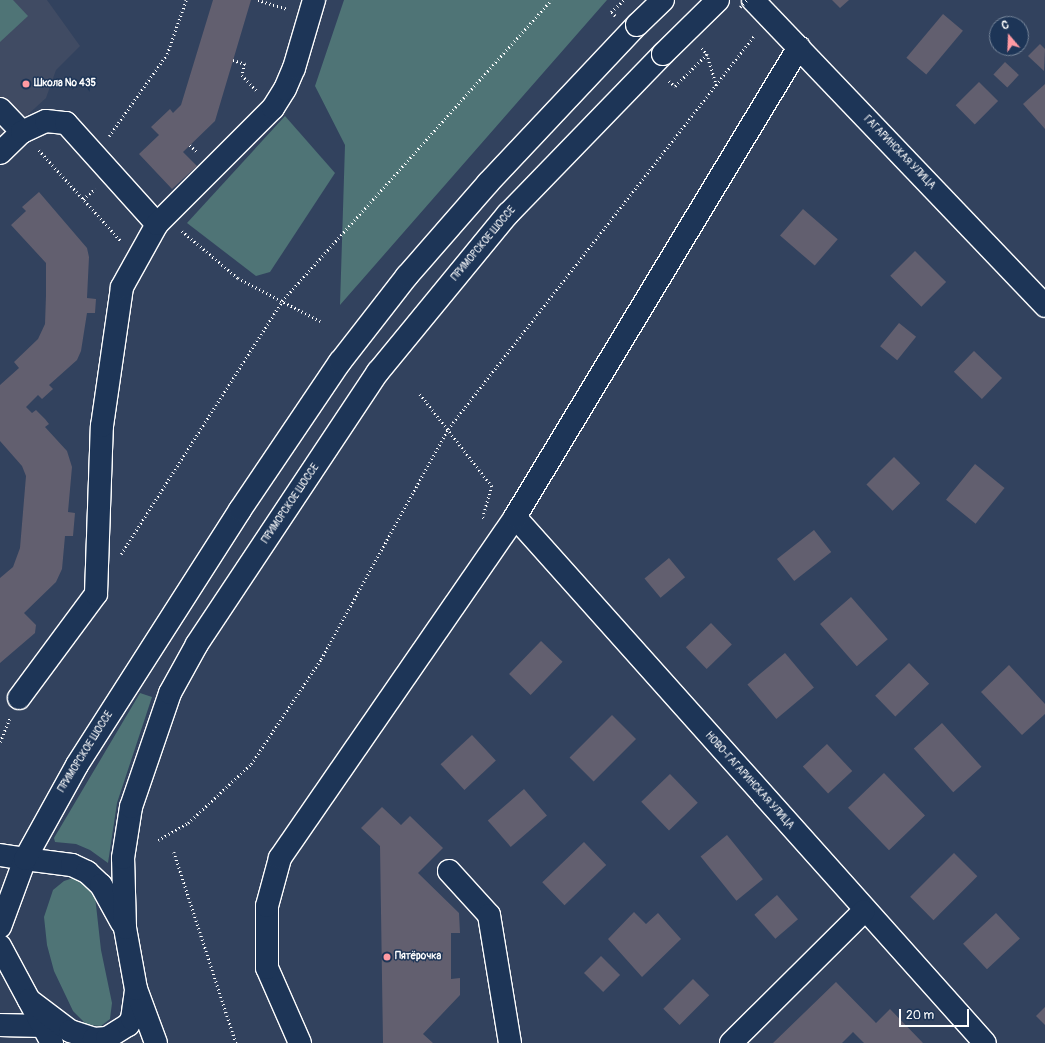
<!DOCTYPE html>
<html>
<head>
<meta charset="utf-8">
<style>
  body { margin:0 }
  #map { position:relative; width:1045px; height:1043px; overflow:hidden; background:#32425e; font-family:Pangolin,sans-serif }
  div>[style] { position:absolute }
  .built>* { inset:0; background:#404b63 }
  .green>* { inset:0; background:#4f7476 }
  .building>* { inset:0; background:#625f6f; transform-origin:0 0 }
  .path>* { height:2.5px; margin-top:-1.25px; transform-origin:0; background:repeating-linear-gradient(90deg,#fff 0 1px,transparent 0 4px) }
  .roads { filter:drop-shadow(1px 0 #fff) drop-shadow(-1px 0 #fff) drop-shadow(0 1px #fff) drop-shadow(0 -1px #fff) }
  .minor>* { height:22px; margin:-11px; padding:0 11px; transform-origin:11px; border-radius:11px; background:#1d3557 }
  .major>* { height:22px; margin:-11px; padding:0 11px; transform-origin:11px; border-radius:11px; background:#1d3557 }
  .highway>* { height:22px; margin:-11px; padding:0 11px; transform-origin:11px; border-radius:11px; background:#1d3557 }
  .path-bridge>* { height:2.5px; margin-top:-1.25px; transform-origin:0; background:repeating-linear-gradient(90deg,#fff 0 1px,transparent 0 4px) }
  .bridges { filter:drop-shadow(1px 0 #fff) drop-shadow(-1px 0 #fff) drop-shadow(0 1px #fff) drop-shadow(0 -1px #fff) }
  .highway-bridge>* { height:22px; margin:-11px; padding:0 11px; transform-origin:11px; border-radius:11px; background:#1d3557 }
  .dots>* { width:11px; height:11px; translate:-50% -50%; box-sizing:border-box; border:2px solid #1d3557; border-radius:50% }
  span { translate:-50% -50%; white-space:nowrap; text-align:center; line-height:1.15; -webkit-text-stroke:3px #1d3557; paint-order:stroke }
  .poi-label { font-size:10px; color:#fff; font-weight:700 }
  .left { translate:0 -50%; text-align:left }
  .street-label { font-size:10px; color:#fff }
  .north { position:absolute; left:989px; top:16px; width:40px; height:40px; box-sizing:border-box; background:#1d3557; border:1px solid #77869a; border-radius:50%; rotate:341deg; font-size:11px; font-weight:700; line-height:16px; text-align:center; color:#fff }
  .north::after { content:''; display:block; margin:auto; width:14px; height:18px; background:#ff9aa2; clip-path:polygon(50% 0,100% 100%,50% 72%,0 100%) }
  .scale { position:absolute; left:899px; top:1009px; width:70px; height:18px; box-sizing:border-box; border:2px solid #fff; border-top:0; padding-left:5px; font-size:12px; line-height:14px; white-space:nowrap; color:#fff; -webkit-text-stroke:3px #1d3557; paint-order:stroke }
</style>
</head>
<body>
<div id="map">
  <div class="built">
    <i style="clip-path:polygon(0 0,47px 0,80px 46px,56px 70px,46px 98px,0 140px)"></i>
  </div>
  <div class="green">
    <i style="clip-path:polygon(0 0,13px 0,28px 16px,0 42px)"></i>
    <i style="clip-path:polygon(344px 0,607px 0,340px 305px,345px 145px,315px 86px)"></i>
    <i style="clip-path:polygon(285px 116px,335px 173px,270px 272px,256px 276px,187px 223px)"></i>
    <i style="clip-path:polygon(140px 693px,152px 697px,117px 803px,108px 863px,90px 850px,76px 844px,55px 842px,54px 838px)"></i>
    <i style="clip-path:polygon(73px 878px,84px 879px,93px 888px,95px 896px,101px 950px,112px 1003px,110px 1019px,101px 1026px,87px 1025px,73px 1011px,54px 971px,47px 945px,44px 917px,53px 890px,64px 881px)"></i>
  </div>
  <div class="building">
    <i style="clip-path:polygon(213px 0,251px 0,215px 121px,183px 152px,197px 166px,172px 189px,139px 154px,159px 135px,151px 127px,170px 109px,173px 113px,181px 105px)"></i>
    <i style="clip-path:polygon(832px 0,849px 0,840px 8px)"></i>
    <i style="left:943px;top:14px;width:26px;height:57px;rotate:40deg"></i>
    <i style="clip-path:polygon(1040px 44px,1045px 49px,1044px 71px,1028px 56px)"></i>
    <i style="left:1005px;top:62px;width:19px;height:17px;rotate:43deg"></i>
    <i style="left:979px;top:82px;width:27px;height:33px;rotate:45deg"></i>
    <i style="clip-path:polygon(1045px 84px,1045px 129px,1023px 104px)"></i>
    <i style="clip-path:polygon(39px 192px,87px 248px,89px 257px,87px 298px,96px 299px,95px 313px,87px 313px,81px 351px,77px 360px,49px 385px,53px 389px,42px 399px,38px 395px,26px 407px,32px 413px,36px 410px,45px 419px,49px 424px,45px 427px,67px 451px,72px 467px,68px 512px,75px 513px,73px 536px,65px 536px,62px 569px,56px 582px,24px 613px,36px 625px,35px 633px,0 663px,0 578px,13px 567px,20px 548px,26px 476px,22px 466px,0 441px,0 385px,19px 368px,14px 362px,38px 339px,45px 324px,46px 295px,46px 263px,11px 225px,26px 211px,22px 207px)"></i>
    <i style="left:803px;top:209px;width:46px;height:35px;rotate:41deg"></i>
    <i style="left:915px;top:251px;width:44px;height:35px;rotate:45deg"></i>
    <i style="left:899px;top:323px;width:22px;height:30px;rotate:39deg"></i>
    <i style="left:974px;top:351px;width:39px;height:29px;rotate:44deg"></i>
    <i style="left:894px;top:457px;width:37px;height:39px;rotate:45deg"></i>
    <i style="left:975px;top:464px;width:38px;height:46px;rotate:39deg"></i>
    <i style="left:814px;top:530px;width:28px;height:47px;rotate:52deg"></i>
    <i style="left:669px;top:558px;width:25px;height:32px;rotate:50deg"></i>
    <i style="left:851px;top:597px;width:56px;height:41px;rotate:49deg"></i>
    <i style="left:711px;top:623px;width:30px;height:35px;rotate:46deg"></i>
    <i style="left:541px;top:641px;width:30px;height:46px;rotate:44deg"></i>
    <i style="left:785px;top:653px;width:45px;height:49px;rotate:50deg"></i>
    <i style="left:909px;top:663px;width:29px;height:47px;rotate:46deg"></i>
    <i style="clip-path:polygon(1009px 665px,1045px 704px,1045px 714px,1022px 735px,981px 692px)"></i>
    <i style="left:612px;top:715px;width:34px;height:60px;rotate:45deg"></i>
    <i style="left:942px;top:723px;width:59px;height:38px;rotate:48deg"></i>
    <i style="left:472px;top:735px;width:35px;height:43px;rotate:47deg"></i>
    <i style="left:827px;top:744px;width:37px;height:33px;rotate:47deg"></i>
    <i style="left:884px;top:773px;width:59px;height:50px;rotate:46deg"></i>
    <i style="left:670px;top:774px;width:40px;height:40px;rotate:46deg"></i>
    <i style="left:524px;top:789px;width:35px;height:48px;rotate:49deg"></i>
    <i style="clip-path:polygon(382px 807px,401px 825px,410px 816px,443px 848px,418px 873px,459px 913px,460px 933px,451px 933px,451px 979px,460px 978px,460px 995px,423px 1034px,433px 1043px,383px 1043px,380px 846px,361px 828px)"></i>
    <i style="left:727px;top:835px;width:57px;height:34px;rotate:51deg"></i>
    <i style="left:584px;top:842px;width:32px;height:58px;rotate:46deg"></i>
    <i style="left:954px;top:853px;width:33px;height:62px;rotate:45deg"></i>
    <i style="left:777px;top:895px;width:32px;height:30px;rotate:49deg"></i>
    <i style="clip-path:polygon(634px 912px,646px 924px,658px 913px,681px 939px,642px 977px,608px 939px)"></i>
    <i style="left:996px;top:913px;width:35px;height:45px;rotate:47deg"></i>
    <i style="left:601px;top:956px;width:27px;height:24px;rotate:45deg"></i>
    <i style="left:693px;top:979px;width:23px;height:42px;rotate:45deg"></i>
    <i style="clip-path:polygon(836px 982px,876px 1023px,890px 1009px,923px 1043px,864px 1043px,853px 1032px,842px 1043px,773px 1043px)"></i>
    <i style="clip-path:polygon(1045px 1007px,1045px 1025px,1036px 1016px)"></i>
  </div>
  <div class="path">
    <i style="left:258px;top:0;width:31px;rotate:17deg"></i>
    <i style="left:615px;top:16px;width:6px;rotate:-135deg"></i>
    <i style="left:611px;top:12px;width:18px;rotate:-43deg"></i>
    <i style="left:702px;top:48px;width:8px;rotate:50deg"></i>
    <i style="left:707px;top:54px;width:34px;rotate:73deg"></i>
    <i style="left:233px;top:60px;width:13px;rotate:18deg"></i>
    <i style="left:245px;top:64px;width:11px;rotate:105deg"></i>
    <i style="left:242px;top:75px;width:22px;rotate:47deg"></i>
    <i style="left:669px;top:81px;width:8px;rotate:40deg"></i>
    <i style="left:675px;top:86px;width:45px;rotate:-45deg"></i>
    <i style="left:109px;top:136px;width:100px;rotate:-54.7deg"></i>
    <i style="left:167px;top:54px;width:57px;rotate:-70.6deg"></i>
    <i style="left:190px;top:145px;width:10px;rotate:45deg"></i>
    <i style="left:39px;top:150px;width:122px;rotate:48deg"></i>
    <i style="left:83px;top:199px;width:16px;rotate:-40deg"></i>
    <i style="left:182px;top:231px;width:73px;rotate:40deg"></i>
    <i style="left:238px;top:278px;width:93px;rotate:27.7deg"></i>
    <i style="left:420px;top:394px;width:117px;rotate:52deg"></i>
    <i style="left:492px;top:486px;width:32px;rotate:106deg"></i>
    <i style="left:483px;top:517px;width:3px;rotate:45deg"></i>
    <i style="left:121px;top:554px;width:300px;rotate:-57.5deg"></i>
    <i style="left:282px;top:301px;width:404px;rotate:-48.2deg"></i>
    <i style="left:0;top:742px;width:27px;rotate:-68deg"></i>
    <i style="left:158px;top:840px;width:34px;rotate:-30deg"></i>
    <i style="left:188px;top:823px;width:86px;rotate:-43.1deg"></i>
    <i style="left:251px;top:764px;width:126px;rotate:-56.3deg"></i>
    <i style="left:321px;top:659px;width:263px;rotate:-61.1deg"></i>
    <i style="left:448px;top:429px;width:499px;rotate:-52.1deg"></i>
    <i style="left:174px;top:852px;width:201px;rotate:72deg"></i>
  </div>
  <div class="roads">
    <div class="minor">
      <i style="left:753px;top:0;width:423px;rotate:46.3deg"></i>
      <i style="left:0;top:109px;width:32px;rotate:46deg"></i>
      <i style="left:0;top:153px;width:30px;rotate:-44deg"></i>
      <i style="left:22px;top:132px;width:26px;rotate:-25deg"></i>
      <i style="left:46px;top:121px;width:20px;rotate:6deg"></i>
      <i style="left:66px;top:123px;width:136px;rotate:48deg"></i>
      <i style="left:515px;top:517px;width:705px;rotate:48.22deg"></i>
      <i style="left:19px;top:698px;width:129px;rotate:-53.5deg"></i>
      <i style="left:96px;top:594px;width:168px;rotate:-88deg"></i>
      <i style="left:102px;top:426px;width:140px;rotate:-81.8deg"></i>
      <i style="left:122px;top:287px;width:72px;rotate:-60.9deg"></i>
      <i style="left:157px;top:224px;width:164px;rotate:-45deg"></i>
      <i style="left:273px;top:108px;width:22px;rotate:-58deg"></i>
      <i style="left:285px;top:89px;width:23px;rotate:-67deg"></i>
      <i style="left:294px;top:68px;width:71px;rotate:-73.6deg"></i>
      <i style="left:449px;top:871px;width:59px;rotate:47.7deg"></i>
      <i style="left:489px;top:915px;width:130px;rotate:80.7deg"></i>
      <i style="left:0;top:1025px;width:43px;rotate:1.3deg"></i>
      <i style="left:300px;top:1043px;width:82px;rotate:-113.7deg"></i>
      <i style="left:267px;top:968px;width:62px;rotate:-90deg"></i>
      <i style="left:267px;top:906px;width:50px;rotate:-74.8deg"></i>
      <i style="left:280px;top:858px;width:414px;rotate:-55.4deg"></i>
      <i style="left:515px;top:517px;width:549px;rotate:-58.86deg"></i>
      <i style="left:731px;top:1043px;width:187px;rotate:-44.8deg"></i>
    </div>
    <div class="major">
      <i style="left:0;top:855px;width:25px;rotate:9deg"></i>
    </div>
    <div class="highway">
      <i style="left:25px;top:859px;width:47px;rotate:7.3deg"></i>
      <i style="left:72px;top:865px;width:17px;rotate:25deg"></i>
      <i style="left:87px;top:872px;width:19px;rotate:43deg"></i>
      <i style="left:101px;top:885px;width:43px;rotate:61.1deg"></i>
      <i style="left:0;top:927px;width:72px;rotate:-69.8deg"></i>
      <i style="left:25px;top:859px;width:107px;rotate:-61deg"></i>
      <i style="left:77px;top:765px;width:303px;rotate:-57.4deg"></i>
      <i style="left:240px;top:510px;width:179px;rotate:-56deg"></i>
      <i style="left:340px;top:362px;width:109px;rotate:-52.1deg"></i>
      <i style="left:407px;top:276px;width:123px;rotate:-48.9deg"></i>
      <i style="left:488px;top:183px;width:217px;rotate:-46.7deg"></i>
      <i style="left:0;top:946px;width:110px;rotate:61.8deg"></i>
      <i style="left:29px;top:1000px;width:51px;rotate:37.1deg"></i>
      <i style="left:70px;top:1031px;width:25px;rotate:18deg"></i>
      <i style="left:94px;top:1039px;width:13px;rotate:-4deg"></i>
      <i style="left:107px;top:1038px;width:25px;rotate:-32deg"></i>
      <i style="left:128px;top:1025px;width:7px;rotate:-56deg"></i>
      <i style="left:132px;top:1019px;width:28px;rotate:-82deg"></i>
      <i style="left:156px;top:1043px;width:58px;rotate:-110.3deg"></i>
      <i style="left:136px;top:989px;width:62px;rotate:-100.2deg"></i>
      <i style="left:125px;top:928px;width:70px;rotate:-91.6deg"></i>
      <i style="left:123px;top:858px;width:52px;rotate:-81.1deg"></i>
      <i style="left:131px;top:807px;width:120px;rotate:-71.1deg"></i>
      <i style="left:170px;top:693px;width:56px;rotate:-61.1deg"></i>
      <i style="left:197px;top:644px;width:327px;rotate:-56.4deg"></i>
      <i style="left:378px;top:372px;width:205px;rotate:-50.6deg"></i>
      <i style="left:508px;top:214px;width:223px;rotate:-45.9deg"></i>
    </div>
  </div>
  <div class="path-bridge">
    <i style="left:740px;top:7px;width:10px;rotate:-45deg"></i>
  </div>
  <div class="bridges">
    <div class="highway-bridge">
      <i style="left:637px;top:25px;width:36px;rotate:-44deg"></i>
      <i style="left:663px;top:54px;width:77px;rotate:-44.5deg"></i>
    </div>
  </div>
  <div class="dots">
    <i style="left:26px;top:84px;background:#ff9aa2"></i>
    <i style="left:387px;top:957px;background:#ff9aa2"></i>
  </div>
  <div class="poi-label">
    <span class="left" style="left:34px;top:84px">Школа № 435</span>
    <span class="left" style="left:395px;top:957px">Пятёрочка</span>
  </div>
  <div class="street-label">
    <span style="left:899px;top:153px;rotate:46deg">ГАГАРИНСКАЯ УЛИЦА</span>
    <span style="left:484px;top:244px;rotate:-50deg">ПРИМОРСКОЕ ШОССЕ</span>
    <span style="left:291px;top:504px;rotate:-56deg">ПРИМОРСКОЕ ШОССЕ</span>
    <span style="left:86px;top:752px;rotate:-58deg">ПРИМОРСКОЕ ШОССЕ</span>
    <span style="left:749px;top:781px;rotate:48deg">НОВО-ГАГАРИНСКАЯ УЛИЦА</span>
  </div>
  <div class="north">С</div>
  <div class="scale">20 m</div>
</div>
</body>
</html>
